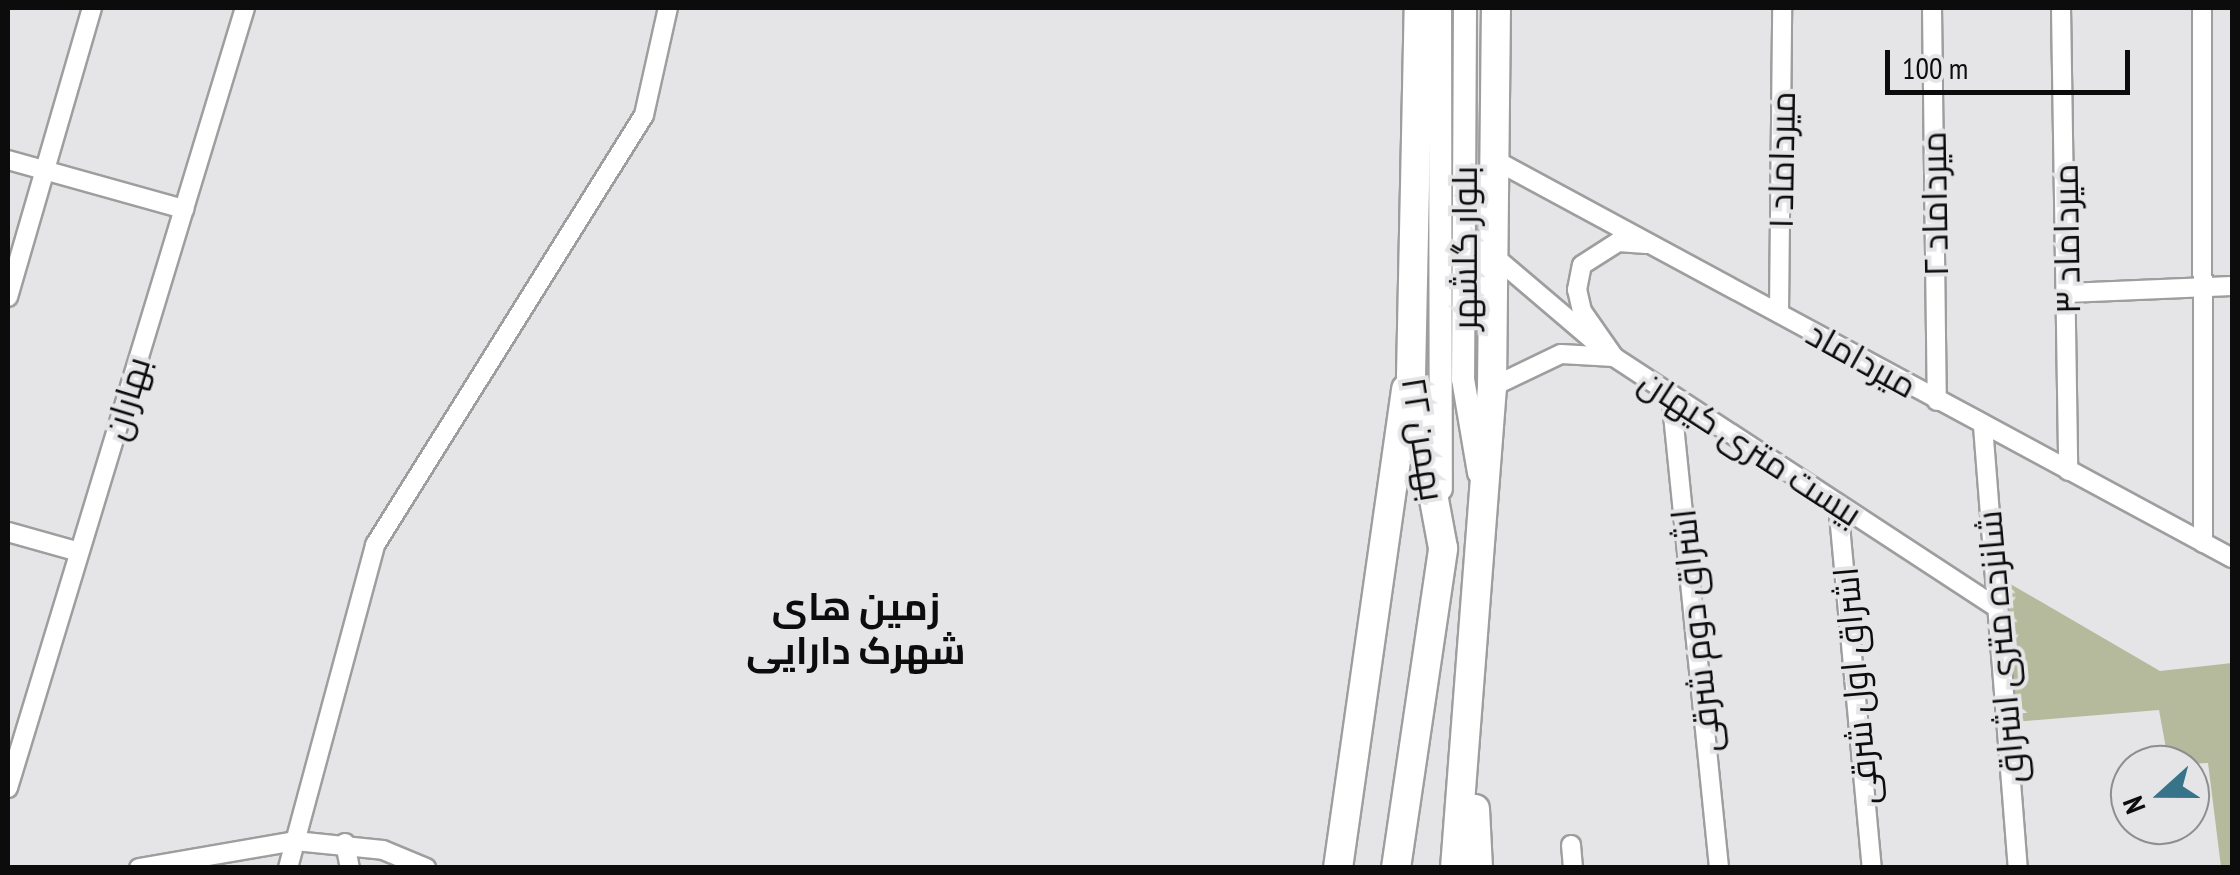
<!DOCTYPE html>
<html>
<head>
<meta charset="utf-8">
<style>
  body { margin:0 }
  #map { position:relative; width:2240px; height:875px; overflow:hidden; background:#e5e5e7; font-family:"PT Sans Narrow",Cairo,sans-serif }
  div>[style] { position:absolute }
  .green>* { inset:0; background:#b6ba9c }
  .roads { filter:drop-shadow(2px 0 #9e9e9f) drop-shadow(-2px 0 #9e9e9f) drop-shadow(0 2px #9e9e9f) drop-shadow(0 -2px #9e9e9f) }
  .minor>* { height:18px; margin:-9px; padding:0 9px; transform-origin:9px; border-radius:9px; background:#fff }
  .major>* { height:22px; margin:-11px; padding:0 11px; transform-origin:11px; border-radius:11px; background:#fff }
  .highway>* { height:28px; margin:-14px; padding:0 14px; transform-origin:14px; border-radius:14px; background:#fff }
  span { translate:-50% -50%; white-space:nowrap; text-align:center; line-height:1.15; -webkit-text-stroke:8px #e5e5e7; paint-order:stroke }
  .street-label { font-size:35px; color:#0c0c0d }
  .neighbourhood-label { font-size:38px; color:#0c0c0d; font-weight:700 }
  .frame { position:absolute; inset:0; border:10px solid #0c0c0d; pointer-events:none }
  .north { position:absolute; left:2110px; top:745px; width:100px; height:100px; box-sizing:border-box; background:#e5e5e7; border:2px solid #8e8e90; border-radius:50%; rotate:249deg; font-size:28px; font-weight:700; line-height:40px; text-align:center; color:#0c0c0d }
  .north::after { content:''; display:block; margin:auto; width:35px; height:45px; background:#37748a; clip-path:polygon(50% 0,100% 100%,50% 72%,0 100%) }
  .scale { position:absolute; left:1885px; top:50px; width:245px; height:45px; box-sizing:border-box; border:5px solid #0c0c0d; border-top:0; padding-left:12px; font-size:30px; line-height:35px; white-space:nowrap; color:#0c0c0d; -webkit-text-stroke:8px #e5e5e7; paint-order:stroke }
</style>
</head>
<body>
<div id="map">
  <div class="green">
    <i style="clip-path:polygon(2007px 582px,2160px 671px,2232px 663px,2232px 867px,2221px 867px,2208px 763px,2169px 765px,2159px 710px,2014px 722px)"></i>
  </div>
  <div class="roads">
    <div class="minor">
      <i style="left:1932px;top:8px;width:393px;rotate:89.3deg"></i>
      <i style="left:2061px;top:8px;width:463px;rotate:89.1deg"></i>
      <i style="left:2202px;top:8px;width:535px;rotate:89.89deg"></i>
      <i style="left:1493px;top:159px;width:840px;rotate:28.37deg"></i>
      <i style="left:8px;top:160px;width:183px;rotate:15.6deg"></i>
      <i style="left:1494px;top:256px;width:131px;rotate:40.4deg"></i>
      <i style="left:2067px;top:293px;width:165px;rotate:-2.4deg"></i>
      <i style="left:8px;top:297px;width:301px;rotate:-73.8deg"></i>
      <i style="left:1779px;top:313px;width:305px;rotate:-89.4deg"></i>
      <i style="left:1614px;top:357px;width:56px;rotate:-124.8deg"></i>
      <i style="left:1582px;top:311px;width:22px;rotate:-103deg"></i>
      <i style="left:1577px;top:290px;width:25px;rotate:-79deg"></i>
      <i style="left:1582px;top:265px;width:43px;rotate:-32.6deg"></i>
      <i style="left:1618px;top:242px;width:28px;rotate:4deg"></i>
      <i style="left:1492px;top:387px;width:76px;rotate:-25.6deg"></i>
      <i style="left:1561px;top:354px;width:53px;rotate:3.2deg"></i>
      <i style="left:1614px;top:357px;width:458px;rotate:33.2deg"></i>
      <i style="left:1671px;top:395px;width:475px;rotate:84.2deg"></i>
      <i style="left:1983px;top:426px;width:443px;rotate:85.5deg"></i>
      <i style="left:1838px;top:504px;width:366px;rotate:84.7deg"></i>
      <i style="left:8px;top:532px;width:74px;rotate:15.7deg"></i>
      <i style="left:8px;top:788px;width:815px;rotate:-73.1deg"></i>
      <i style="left:345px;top:843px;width:25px;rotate:79deg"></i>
      <i style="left:1571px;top:845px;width:23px;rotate:85deg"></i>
      <i style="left:139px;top:868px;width:158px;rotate:-9.8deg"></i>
      <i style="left:295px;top:841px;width:88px;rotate:5.8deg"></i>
      <i style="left:383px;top:850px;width:47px;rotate:22.7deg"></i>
      <i style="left:288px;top:868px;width:335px;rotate:-74.9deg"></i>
      <i style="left:375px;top:545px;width:507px;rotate:-57.97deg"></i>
      <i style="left:644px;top:115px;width:110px;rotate:-77.4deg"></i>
    </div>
    <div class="major">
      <i style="left:1440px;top:8px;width:481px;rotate:89.9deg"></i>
      <i style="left:1465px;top:8px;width:371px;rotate:90.3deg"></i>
      <i style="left:1463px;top:379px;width:95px;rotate:80.3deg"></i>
    </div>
    <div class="highway">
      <i style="left:1475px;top:809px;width:59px;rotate:87.1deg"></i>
      <i style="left:1338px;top:868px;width:484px;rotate:-81.9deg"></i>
      <i style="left:1396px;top:868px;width:323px;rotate:-81.6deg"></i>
      <i style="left:1443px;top:548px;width:175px;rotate:-100.5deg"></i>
      <i style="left:1411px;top:376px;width:368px;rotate:-88.8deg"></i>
      <i style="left:1455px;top:868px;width:482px;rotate:-85.6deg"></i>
      <i style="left:1492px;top:387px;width:379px;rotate:-89.4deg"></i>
    </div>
  </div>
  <div class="street-label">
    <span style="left:1781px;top:160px;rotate:-89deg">میرداماد ۱</span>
    <span style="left:1934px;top:204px;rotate:-91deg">میرداماد ۲</span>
    <span style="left:2066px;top:239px;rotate:-91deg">میرداماد ۳</span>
    <span style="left:1464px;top:248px;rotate:-90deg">بلوار گلشهر</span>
    <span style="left:1862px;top:359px;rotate:29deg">میرداماد</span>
    <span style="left:126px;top:398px;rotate:-73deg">بهاران</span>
    <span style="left:1424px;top:439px;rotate:81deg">۲۲ بهمن</span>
    <span style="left:1751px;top:447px;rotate:33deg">بیست متری کیهان</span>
    <span style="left:1695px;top:631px;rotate:-96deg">اشراق دوم شرقی</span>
    <span style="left:2000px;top:647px;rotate:-95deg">شانزده متری اشراق</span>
    <span style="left:1855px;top:686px;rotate:-95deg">اشراق اول شرقی</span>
  </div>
  <div class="neighbourhood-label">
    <span style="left:856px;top:628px">زمین های<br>شهرک دارایی</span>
  </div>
  <div class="frame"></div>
  <div class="north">N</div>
  <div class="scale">100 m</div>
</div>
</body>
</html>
